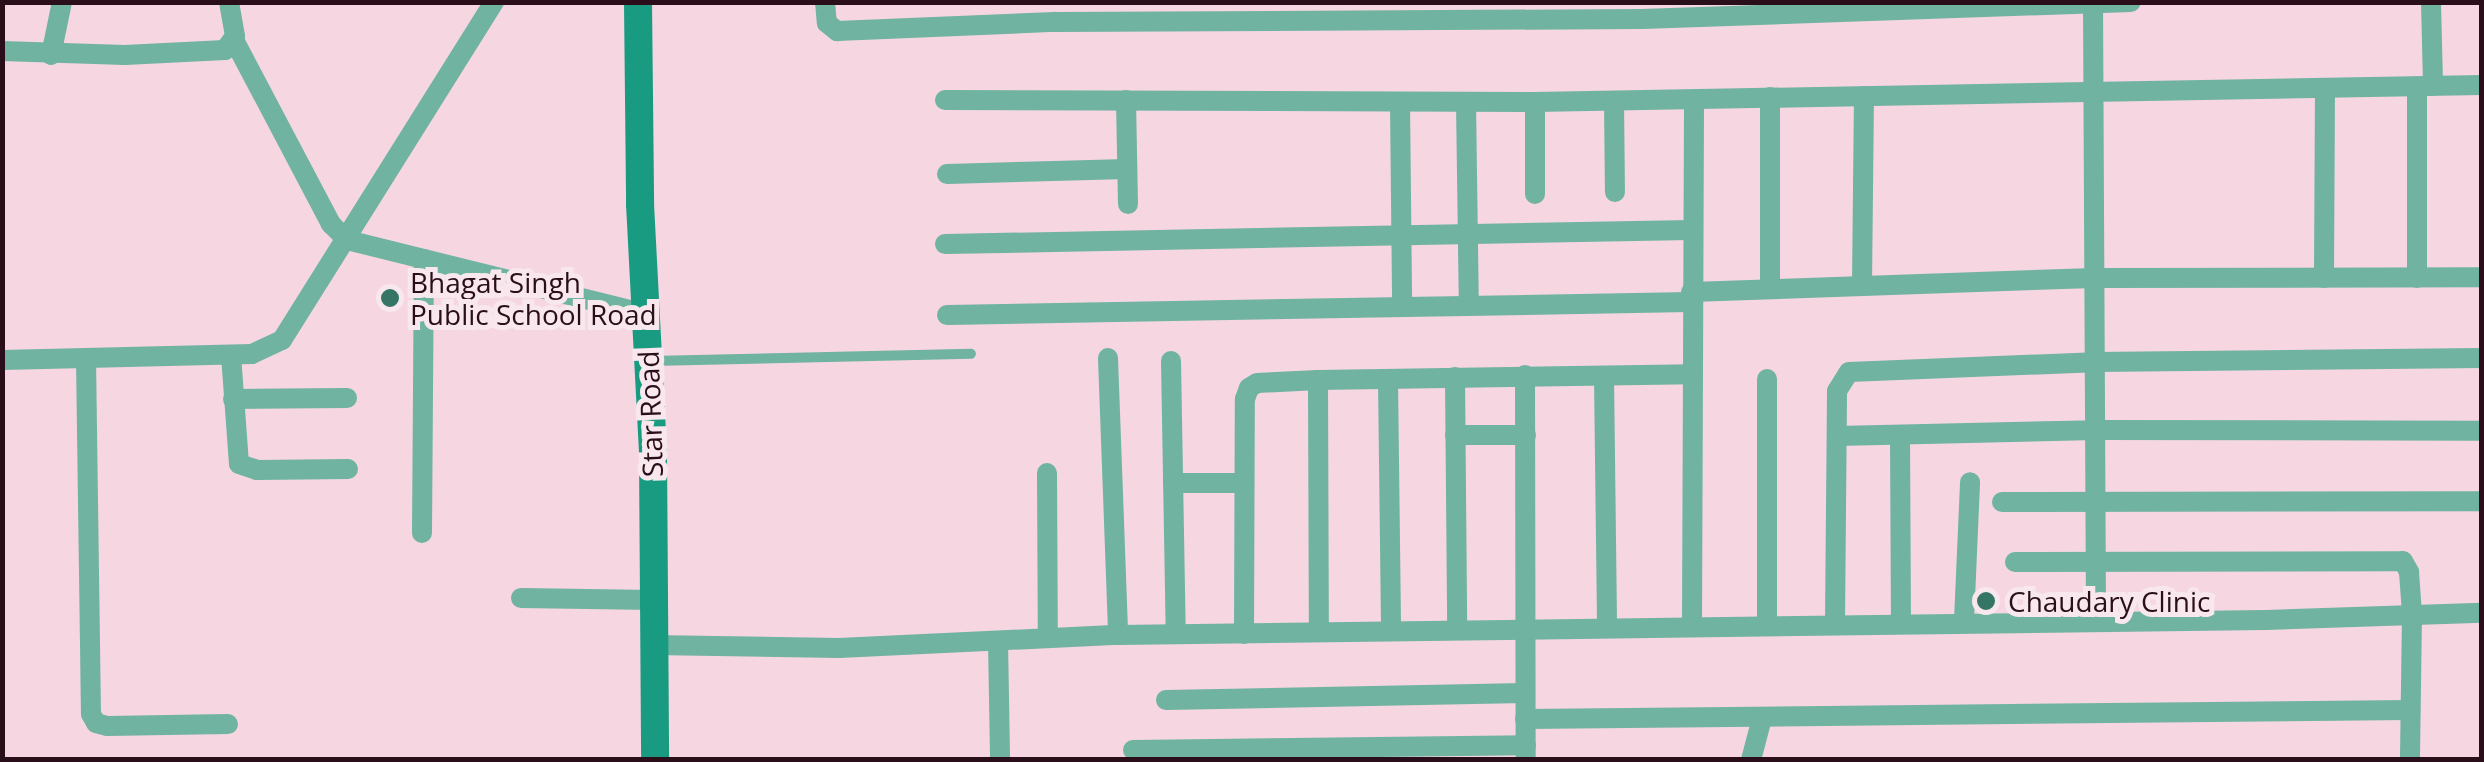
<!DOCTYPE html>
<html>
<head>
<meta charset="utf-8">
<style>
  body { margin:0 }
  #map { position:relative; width:2484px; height:762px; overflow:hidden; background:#f5d6e1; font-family:"Open Sans",sans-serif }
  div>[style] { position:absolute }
  .lane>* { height:10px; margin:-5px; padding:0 5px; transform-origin:5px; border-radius:5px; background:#6fb3a0 }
  .street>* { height:20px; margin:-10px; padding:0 10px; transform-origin:10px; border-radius:10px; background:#6fb3a0 }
  .secondary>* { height:28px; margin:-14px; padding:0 14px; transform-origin:14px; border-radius:14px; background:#199b81 }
  .dots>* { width:28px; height:28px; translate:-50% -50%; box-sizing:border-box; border:5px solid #f8e8ed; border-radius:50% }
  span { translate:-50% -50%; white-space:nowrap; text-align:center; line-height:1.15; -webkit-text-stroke:10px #f8e8ed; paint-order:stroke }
  .poi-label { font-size:28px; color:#2a0f1b }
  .left { translate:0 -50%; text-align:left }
  .street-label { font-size:28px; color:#2a0f1b }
  .frame { position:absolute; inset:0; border:5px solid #2a0f1b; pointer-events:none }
</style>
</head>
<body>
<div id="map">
  <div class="lane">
    <i style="left:651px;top:361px;width:320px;rotate:-1.3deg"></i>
  </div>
  <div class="street">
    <i style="left:825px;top:2px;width:21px;rotate:85deg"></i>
    <i style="left:827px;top:23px;width:13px;rotate:39deg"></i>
    <i style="left:837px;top:31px;width:218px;rotate:-2.4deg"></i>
    <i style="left:1055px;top:22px;width:587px;rotate:-0.29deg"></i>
    <i style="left:1642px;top:19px;width:489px;rotate:-2deg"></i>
    <i style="left:2093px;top:2px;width:617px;rotate:89.72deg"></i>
    <i style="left:2431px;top:2px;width:84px;rotate:88.6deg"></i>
    <i style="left:234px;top:40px;width:208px;rotate:62.2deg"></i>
    <i style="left:331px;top:224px;width:23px;rotate:45deg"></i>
    <i style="left:347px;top:240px;width:308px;rotate:13.9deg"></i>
    <i style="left:2px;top:51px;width:123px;rotate:1.9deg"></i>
    <i style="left:125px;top:55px;width:100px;rotate:-2.9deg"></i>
    <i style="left:225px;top:50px;width:17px;rotate:-54deg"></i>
    <i style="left:235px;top:36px;width:35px;rotate:-100deg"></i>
    <i style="left:51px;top:55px;width:54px;rotate:-78.3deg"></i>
    <i style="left:2417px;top:87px;width:191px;rotate:90deg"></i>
    <i style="left:945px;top:100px;width:590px;rotate:0.19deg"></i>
    <i style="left:1535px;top:102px;width:947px;rotate:-1.03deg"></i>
    <i style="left:1126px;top:100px;width:104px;rotate:88.9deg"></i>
    <i style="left:1614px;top:101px;width:91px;rotate:89.4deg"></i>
    <i style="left:1400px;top:102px;width:204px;rotate:89.4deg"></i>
    <i style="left:1466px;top:102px;width:203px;rotate:89.2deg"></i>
    <i style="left:1535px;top:102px;width:92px;rotate:90deg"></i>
    <i style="left:947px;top:174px;width:180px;rotate:-1.6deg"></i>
    <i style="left:945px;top:244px;width:746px;rotate:-1.08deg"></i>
    <i style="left:2324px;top:278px;width:190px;rotate:-89.7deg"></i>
    <i style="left:1862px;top:285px;width:189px;rotate:-89.4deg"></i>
    <i style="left:1770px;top:289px;width:192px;rotate:-90deg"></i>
    <i style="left:1691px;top:292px;width:403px;rotate:-2deg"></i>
    <i style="left:2094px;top:278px;width:388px;rotate:-0.1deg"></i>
    <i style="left:947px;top:315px;width:743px;rotate:-1deg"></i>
    <i style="left:231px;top:355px;width:109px;rotate:85.8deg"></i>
    <i style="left:239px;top:464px;width:19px;rotate:18deg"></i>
    <i style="left:257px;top:470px;width:91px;rotate:-0.6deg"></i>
    <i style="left:86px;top:358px;width:356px;rotate:89.2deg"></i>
    <i style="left:91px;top:714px;width:10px;rotate:61deg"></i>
    <i style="left:96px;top:723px;width:11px;rotate:15deg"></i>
    <i style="left:107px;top:726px;width:121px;rotate:-0.9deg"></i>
    <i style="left:1108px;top:358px;width:277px;rotate:87.9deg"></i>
    <i style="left:2px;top:360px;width:250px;rotate:-1.4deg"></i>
    <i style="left:252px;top:354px;width:33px;rotate:-25deg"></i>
    <i style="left:282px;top:340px;width:399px;rotate:-57.9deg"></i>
    <i style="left:1171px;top:361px;width:273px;rotate:89deg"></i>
    <i style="left:1525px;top:375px;width:385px;rotate:89.9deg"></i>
    <i style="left:1604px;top:376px;width:252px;rotate:89.3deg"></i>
    <i style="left:1455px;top:377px;width:253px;rotate:89.5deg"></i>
    <i style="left:1388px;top:379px;width:251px;rotate:89.3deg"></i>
    <i style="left:1318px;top:380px;width:252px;rotate:89.8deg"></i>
    <i style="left:233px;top:399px;width:114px;rotate:-0.5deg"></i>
    <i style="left:1455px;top:435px;width:71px"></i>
    <i style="left:1900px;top:435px;width:187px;rotate:89.7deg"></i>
    <i style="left:1837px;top:436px;width:259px;rotate:-1.3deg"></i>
    <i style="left:2096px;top:430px;width:386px;rotate:0.1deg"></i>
    <i style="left:1047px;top:473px;width:165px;rotate:89.7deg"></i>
    <i style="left:1173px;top:483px;width:71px"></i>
    <i style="left:2002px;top:502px;width:480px;rotate:-0.1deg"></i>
    <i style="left:422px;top:533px;width:274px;rotate:-89.6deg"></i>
    <i style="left:2015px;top:562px;width:388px;rotate:-0.1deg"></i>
    <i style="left:2403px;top:561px;width:13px;rotate:61deg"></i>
    <i style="left:2409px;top:572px;width:42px;rotate:85.9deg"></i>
    <i style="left:2412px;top:614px;width:146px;rotate:90.8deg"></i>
    <i style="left:521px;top:598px;width:132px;rotate:0.9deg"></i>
    <i style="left:1964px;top:621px;width:139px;rotate:-87.5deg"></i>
    <i style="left:1835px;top:623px;width:232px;rotate:-89.5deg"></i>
    <i style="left:1837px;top:391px;width:22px;rotate:-58deg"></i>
    <i style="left:1849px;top:372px;width:245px;rotate:-2.3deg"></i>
    <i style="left:2094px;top:362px;width:388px;rotate:-0.6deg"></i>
    <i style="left:1767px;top:624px;width:245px;rotate:-90deg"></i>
    <i style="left:1692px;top:626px;width:526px;rotate:-89.78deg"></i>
    <i style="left:1244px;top:634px;width:235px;rotate:-89.8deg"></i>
    <i style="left:1245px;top:399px;width:12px;rotate:-70deg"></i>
    <i style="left:1249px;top:388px;width:9px;rotate:-32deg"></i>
    <i style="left:1257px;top:383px;width:61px;rotate:-2.8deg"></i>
    <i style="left:1318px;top:380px;width:373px;rotate:-0.9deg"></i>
    <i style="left:998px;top:641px;width:119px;rotate:89deg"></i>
    <i style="left:652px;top:645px;width:187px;rotate:0.9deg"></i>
    <i style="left:839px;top:648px;width:279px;rotate:-2.7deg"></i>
    <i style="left:1118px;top:635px;width:1148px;rotate:-0.75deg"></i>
    <i style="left:2266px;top:620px;width:216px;rotate:-1.9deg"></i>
    <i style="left:1166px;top:700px;width:359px;rotate:-1.1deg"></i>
    <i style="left:1525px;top:719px;width:885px;rotate:-0.58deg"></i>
    <i style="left:1133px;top:750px;width:393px;rotate:-0.7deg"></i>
    <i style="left:1751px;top:760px;width:43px;rotate:-75.3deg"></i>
  </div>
  <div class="secondary">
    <i style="left:638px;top:2px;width:202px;rotate:89.4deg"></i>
    <i style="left:640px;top:204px;width:250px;rotate:87deg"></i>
    <i style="left:653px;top:454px;width:306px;rotate:89.6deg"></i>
  </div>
  <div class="dots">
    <i style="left:390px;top:298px;background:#347565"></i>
    <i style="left:1986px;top:601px;background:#347565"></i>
  </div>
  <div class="poi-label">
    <span class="left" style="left:410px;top:298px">Bhagat Singh<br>Public School Road</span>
    <span class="left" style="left:2008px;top:601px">Chaudary Clinic</span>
  </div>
  <div class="street-label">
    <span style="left:650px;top:414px;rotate:-92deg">Star Road</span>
  </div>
  <div class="frame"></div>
</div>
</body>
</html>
